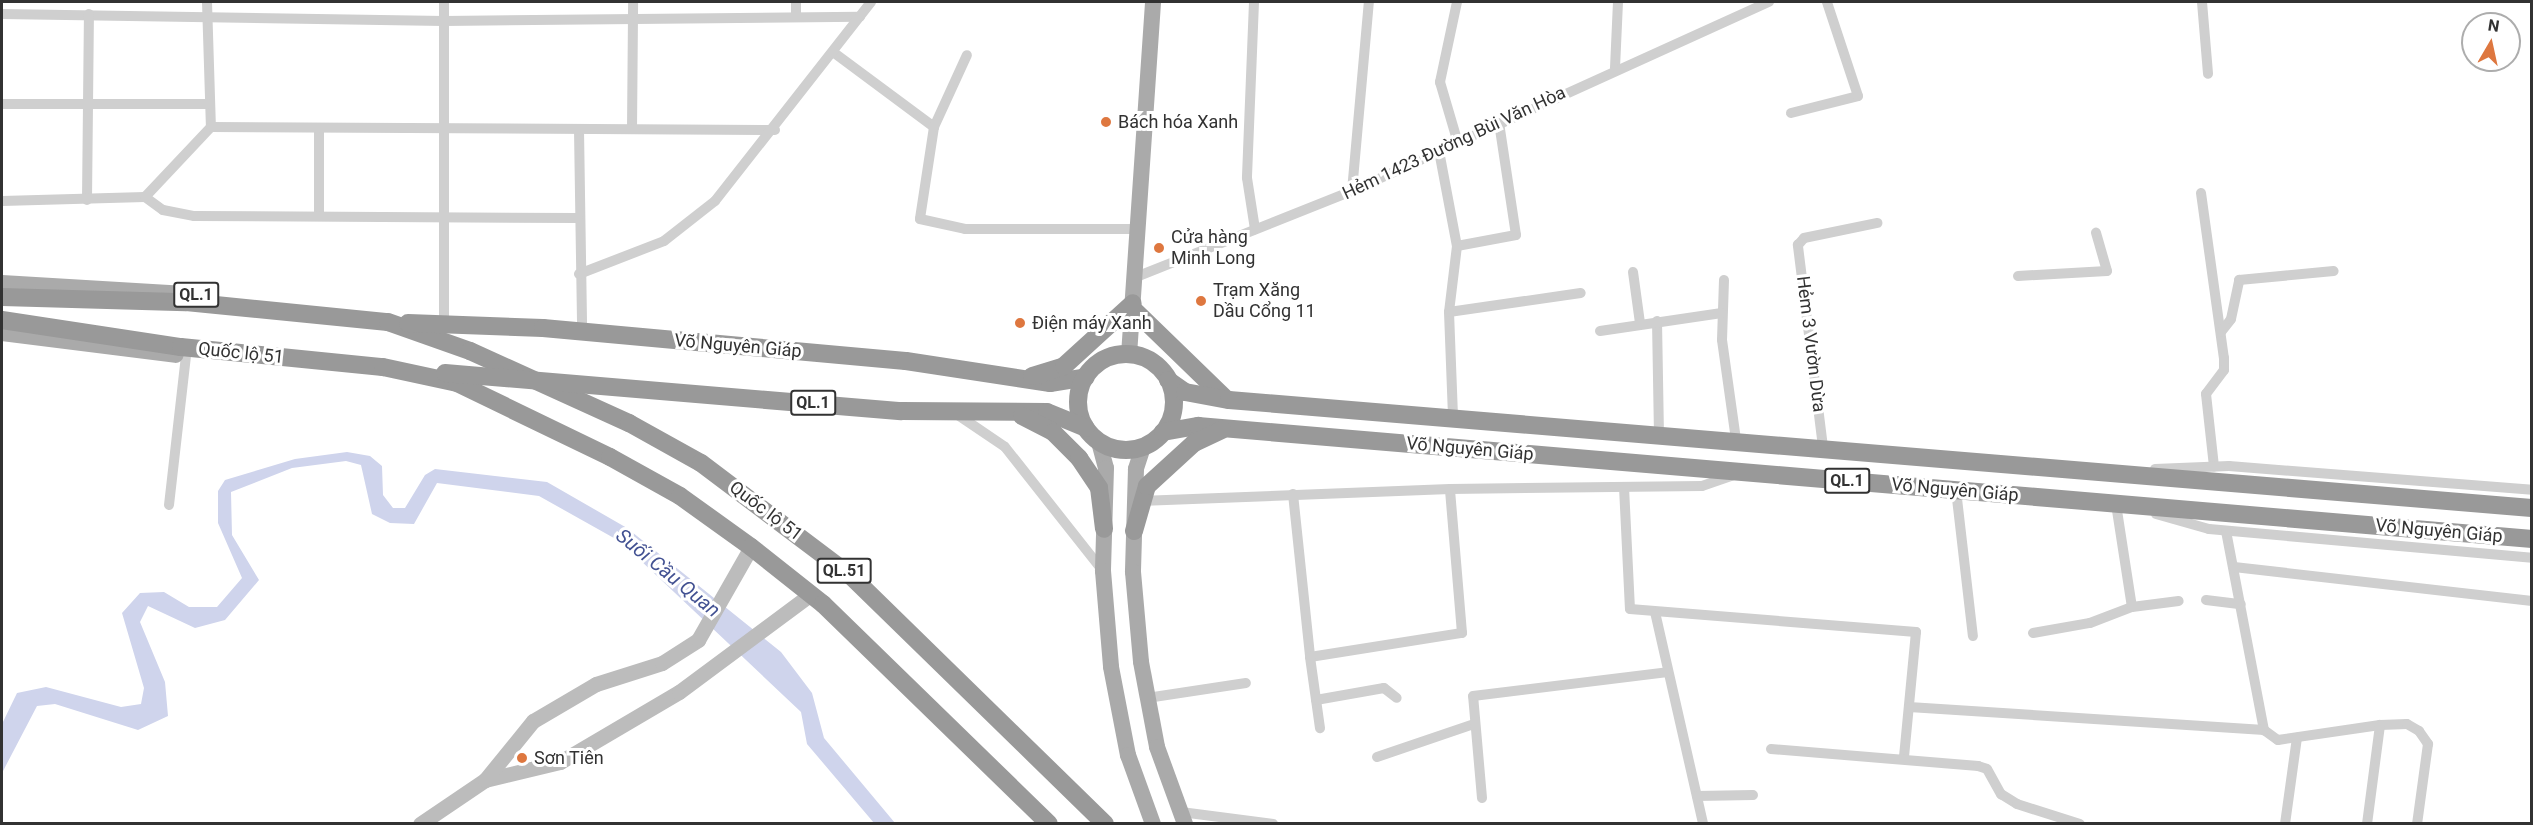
<!DOCTYPE html>
<html>
<head>
<meta charset="utf-8">
<style>
  body { margin:0 }
  #map { position:relative; width:2533px; height:825px; overflow:hidden; background:#fff; font-family:Roboto,sans-serif }
  div>[style] { position:absolute }
  .water>* { inset:0; background:#cfd4ec }
  .stream>* { height:4px; margin:-2px; padding:0 2px; transform-origin:2px; border-radius:2px; background:#cfd4ec }
  .street>* { height:10px; margin:-5px; padding:0 5px; transform-origin:5px; border-radius:5px; background:#cfcfcf }
  .secondary>* { height:15px; margin:-7.5px; padding:0 7.5px; transform-origin:7.5px; border-radius:7.5px; background:#bcbcbc }
  .primary>* { height:16px; margin:-8px; padding:0 8px; transform-origin:8px; border-radius:8px; background:#aaa }
  .highway>* { height:18px; margin:-9px; padding:0 9px; transform-origin:9px; border-radius:9px; background:#999 }
  .highway>.ring { margin:-9px; padding:0; box-sizing:content-box; background:none; border:18px solid #999; border-radius:50% }
  .dots>* { width:16px; height:16px; translate:-50% -50%; box-sizing:border-box; border:3px solid #fff; border-radius:50% }
  span { translate:-50% -50%; white-space:nowrap; text-align:center; line-height:1.15; -webkit-text-stroke:6px #fff; paint-order:stroke }
  .shield-label span { padding:2px 4px; background:#fff; border:2px solid; border-radius:4px; -webkit-text-stroke-width:0 }
  .shield-label { font-size:16px; color:#323232; font-weight:700 }
  .poi-label { font-size:18px; color:#323232 }
  .left { translate:0 -50%; text-align:left }
  .street-label { font-size:18px; color:#323232 }
  .water-label { font-size:20px; color:#425192; font-style:italic }
  .frame { position:absolute; inset:0; border:3px solid #323232; pointer-events:none }
  .north { position:absolute; left:2461px; top:12px; width:60px; height:60px; box-sizing:border-box; background:#fff; border:2px solid #adadad; border-radius:50%; rotate:9deg; font-size:16px; font-weight:700; line-height:24px; text-align:center; color:#323232 }
  .north::after { content:''; display:block; margin:auto; width:21px; height:27px; background:#de773f; clip-path:polygon(50% 0,100% 100%,50% 72%,0 100%) }
</style>
</head>
<body>
<div id="map">
  <div class="water">
    <i style="clip-path:polygon(347px 452px,370px 456px,382px 466px,383px 495px,393px 508px,405px 508px,425px 475px,435px 469px,547px 482px,627px 528px,781px 652px,812px 693px,824px 738px,895px 823px,874px 823px,807px 744px,801px 712px,621px 542px,539px 496px,437px 483px,414px 524px,390px 523px,372px 514px,361px 465px,346px 461px,292px 468px,231px 492px,232px 535px,259px 580px,225px 620px,195px 628px,148px 606px,140px 622px,165px 682px,168px 716px,138px 730px,55px 704px,37px 706px,2px 773px,2px 724px,17px 693px,46px 687px,121px 707px,141px 704px,144px 688px,122px 613px,140px 593px,164px 592px,189px 607px,217px 607px,242px 578px,218px 523px,218px 491px,225px 480px,295px 459px)"></i>
  </div>
  <div class="stream">
    <i style="left:1832px;top:824px;width:18px"></i>
  </div>
  <div class="street">
    <i style="left:207px;top:2px;width:125px;rotate:88.2deg"></i>
    <i style="left:796px;top:2px;width:15px;rotate:90deg"></i>
    <i style="left:1254px;top:2px;width:176px;rotate:92.3deg"></i>
    <i style="left:1247px;top:178px;width:52px;rotate:81.1deg"></i>
    <i style="left:1457px;top:2px;width:82px;rotate:102deg"></i>
    <i style="left:1440px;top:82px;width:64px;rotate:73.6deg"></i>
    <i style="left:2202px;top:2px;width:72px;rotate:85.2deg"></i>
    <i style="left:2px;top:14px;width:442px;rotate:0.9deg"></i>
    <i style="left:444px;top:21px;width:416px;rotate:-0.6deg"></i>
    <i style="left:833px;top:52px;width:126px;rotate:36.6deg"></i>
    <i style="left:934px;top:127px;width:93px;rotate:98.7deg"></i>
    <i style="left:920px;top:219px;width:46px;rotate:12.5deg"></i>
    <i style="left:965px;top:229px;width:175px"></i>
    <i style="left:1615px;top:68px;width:66px;rotate:-87.4deg"></i>
    <i style="left:2px;top:104px;width:205px"></i>
    <i style="left:1791px;top:113px;width:69px;rotate:-14.2deg"></i>
    <i style="left:1858px;top:96px;width:99px;rotate:-108.3deg"></i>
    <i style="left:934px;top:127px;width:79px;rotate:-65.4deg"></i>
    <i style="left:632px;top:129px;width:127px;rotate:-89.5deg"></i>
    <i style="left:579px;top:130px;width:202px;rotate:89.1deg"></i>
    <i style="left:319px;top:131px;width:85px;rotate:90deg"></i>
    <i style="left:1439px;top:151px;width:97px;rotate:79.3deg"></i>
    <i style="left:1457px;top:246px;width:66px;rotate:96.9deg"></i>
    <i style="left:1449px;top:312px;width:104px;rotate:87.8deg"></i>
    <i style="left:1352px;top:191px;width:190px;rotate:-84.9deg"></i>
    <i style="left:2201px;top:193px;width:167px;rotate:82.1deg"></i>
    <i style="left:2224px;top:358px;width:12px;rotate:90deg"></i>
    <i style="left:2224px;top:370px;width:30px;rotate:127deg"></i>
    <i style="left:2206px;top:394px;width:73px;rotate:83.7deg"></i>
    <i style="left:145px;top:197px;width:22px;rotate:36deg"></i>
    <i style="left:163px;top:210px;width:32px;rotate:11deg"></i>
    <i style="left:194px;top:216px;width:384px;rotate:0.3deg"></i>
    <i style="left:87px;top:200px;width:186px;rotate:-89.4deg"></i>
    <i style="left:2px;top:201px;width:143px;rotate:-1.6deg"></i>
    <i style="left:145px;top:197px;width:96px;rotate:-46.7deg"></i>
    <i style="left:211px;top:127px;width:564px;rotate:0.3deg"></i>
    <i style="left:1457px;top:246px;width:60px;rotate:-10.6deg"></i>
    <i style="left:1516px;top:235px;width:113px;rotate:-98.6deg"></i>
    <i style="left:1633px;top:272px;width:51px;rotate:82.2deg"></i>
    <i style="left:579px;top:274px;width:91px;rotate:-21.2deg"></i>
    <i style="left:664px;top:241px;width:65px;rotate:-38.1deg"></i>
    <i style="left:715px;top:201px;width:253px;rotate:-51.9deg"></i>
    <i style="left:2018px;top:276px;width:89px;rotate:-3.2deg"></i>
    <i style="left:2107px;top:271px;width:40px;rotate:-106deg"></i>
    <i style="left:1136px;top:277px;width:232px;rotate:-21.7deg"></i>
    <i style="left:1352px;top:191px;width:458px;rotate:-24.4deg"></i>
    <i style="left:1724px;top:280px;width:60px;rotate:91.9deg"></i>
    <i style="left:1722px;top:340px;width:101px;rotate:82deg"></i>
    <i style="left:1449px;top:312px;width:133px;rotate:-8.2deg"></i>
    <i style="left:1657px;top:321px;width:112px;rotate:89deg"></i>
    <i style="left:444px;top:324px;width:322px;rotate:-90deg"></i>
    <i style="left:1600px;top:331px;width:123px;rotate:-8.4deg"></i>
    <i style="left:2221px;top:332px;width:16px;rotate:-52deg"></i>
    <i style="left:2231px;top:319px;width:40px;rotate:-78deg"></i>
    <i style="left:2239px;top:280px;width:95px;rotate:-5.4deg"></i>
    <i style="left:955px;top:413px;width:60px;rotate:34.2deg"></i>
    <i style="left:1005px;top:447px;width:158px;rotate:51.7deg"></i>
    <i style="left:1823px;top:447px;width:204px;rotate:-97.1deg"></i>
    <i style="left:1798px;top:245px;width:9px;rotate:-49deg"></i>
    <i style="left:1804px;top:238px;width:75px;rotate:-11.6deg"></i>
    <i style="left:2155px;top:469px;width:74px;rotate:-2.3deg"></i>
    <i style="left:2229px;top:466px;width:304px;rotate:4.5deg"></i>
    <i style="left:1624px;top:487px;width:122px;rotate:87.2deg"></i>
    <i style="left:1630px;top:609px;width:287px;rotate:4.6deg"></i>
    <i style="left:1916px;top:632px;width:126px;rotate:95.5deg"></i>
    <i style="left:1956px;top:490px;width:147px;rotate:83.4deg"></i>
    <i style="left:1293px;top:494px;width:164px;rotate:84deg"></i>
    <i style="left:1310px;top:657px;width:154px;rotate:-9deg"></i>
    <i style="left:1462px;top:633px;width:144px;rotate:-94.8deg"></i>
    <i style="left:1140px;top:501px;width:310px;rotate:-2.2deg"></i>
    <i style="left:1450px;top:489px;width:252px;rotate:-0.7deg"></i>
    <i style="left:1702px;top:486px;width:39px;rotate:-19deg"></i>
    <i style="left:2116px;top:504px;width:104px;rotate:81.2deg"></i>
    <i style="left:169px;top:505px;width:150px;rotate:-83.5deg"></i>
    <i style="left:2156px;top:514px;width:55px;rotate:15.8deg"></i>
    <i style="left:2209px;top:529px;width:324px;rotate:5.1deg"></i>
    <i style="left:2226px;top:531px;width:203px;rotate:79.2deg"></i>
    <i style="left:2264px;top:730px;width:17px;rotate:36deg"></i>
    <i style="left:2278px;top:740px;width:103px;rotate:-8.4deg"></i>
    <i style="left:2380px;top:725px;width:27px;rotate:-2deg"></i>
    <i style="left:2407px;top:724px;width:14px;rotate:30deg"></i>
    <i style="left:2419px;top:731px;width:16px;rotate:55deg"></i>
    <i style="left:2428px;top:744px;width:81px;rotate:97.8deg"></i>
    <i style="left:2234px;top:567px;width:300px;rotate:6.5deg"></i>
    <i style="left:2206px;top:600px;width:35px;rotate:7deg"></i>
    <i style="left:1655px;top:612px;width:217px;rotate:77.2deg"></i>
    <i style="left:2033px;top:633px;width:58px;rotate:-10deg"></i>
    <i style="left:2090px;top:623px;width:45px;rotate:-20.9deg"></i>
    <i style="left:2132px;top:607px;width:47px;rotate:-7.3deg"></i>
    <i style="left:1310px;top:657px;width:72px;rotate:82deg"></i>
    <i style="left:1147px;top:698px;width:100px;rotate:-8.6deg"></i>
    <i style="left:1316px;top:700px;width:69px;rotate:-10deg"></i>
    <i style="left:1384px;top:688px;width:16px;rotate:38deg"></i>
    <i style="left:1909px;top:707px;width:356px;rotate:3.7deg"></i>
    <i style="left:1771px;top:749px;width:208px;rotate:4.7deg"></i>
    <i style="left:1978px;top:766px;width:9px;rotate:18deg"></i>
    <i style="left:1987px;top:769px;width:29px;rotate:61deg"></i>
    <i style="left:2001px;top:794px;width:19px;rotate:32deg"></i>
    <i style="left:2017px;top:804px;width:66px;rotate:17.6deg"></i>
    <i style="left:1377px;top:757px;width:102px;rotate:-18.8deg"></i>
    <i style="left:1697px;top:796px;width:56px;rotate:-1deg"></i>
    <i style="left:1482px;top:798px;width:102px;rotate:-95deg"></i>
    <i style="left:1473px;top:696px;width:196px;rotate:-7deg"></i>
    <i style="left:1181px;top:812px;width:93px;rotate:7.4deg"></i>
    <i style="left:2285px;top:824px;width:87px;rotate:-82.1deg"></i>
    <i style="left:2367px;top:824px;width:100px;rotate:-82.5deg"></i>
  </div>
  <div class="secondary">
    <i style="left:485px;top:780px;width:77px;rotate:-13.5deg"></i>
    <i style="left:560px;top:762px;width:138px;rotate:-30.5deg"></i>
    <i style="left:679px;top:692px;width:164px;rotate:-36.6deg"></i>
    <i style="left:420px;top:824px;width:78px;rotate:-34.1deg"></i>
    <i style="left:485px;top:780px;width:76px;rotate:-50.9deg"></i>
    <i style="left:533px;top:721px;width:73px;rotate:-30.4deg"></i>
    <i style="left:596px;top:684px;width:69px;rotate:-17.7deg"></i>
    <i style="left:662px;top:663px;width:43px;rotate:-32.6deg"></i>
    <i style="left:698px;top:640px;width:107px;rotate:-60.3deg"></i>
  </div>
  <div class="primary">
    <i style="left:2px;top:283px;width:184px;rotate:3.4deg"></i>
    <i style="left:2px;top:333px;width:175px;rotate:7.2deg"></i>
    <i style="left:1129px;top:355px;width:354px;rotate:-86.1deg"></i>
    <i style="left:1099px;top:442px;width:27px;rotate:75deg"></i>
    <i style="left:1106px;top:468px;width:103px;rotate:91.7deg"></i>
    <i style="left:1103px;top:571px;width:96px;rotate:85.2deg"></i>
    <i style="left:1111px;top:667px;width:90px;rotate:79.1deg"></i>
    <i style="left:1128px;top:755px;width:73px;rotate:70.1deg"></i>
    <i style="left:1143px;top:447px;width:23px;rotate:108deg"></i>
    <i style="left:1136px;top:469px;width:103px;rotate:91.7deg"></i>
    <i style="left:1133px;top:572px;width:90px;rotate:84.9deg"></i>
    <i style="left:1141px;top:662px;width:86px;rotate:79.3deg"></i>
    <i style="left:1157px;top:747px;width:82px;rotate:70deg"></i>
  </div>
  <div class="highway">
    <i style="left:2px;top:297px;width:184px;rotate:1.6deg"></i>
    <i style="left:186px;top:302px;width:203px;rotate:5.7deg"></i>
    <i style="left:388px;top:322px;width:87px;rotate:19.5deg"></i>
    <i style="left:470px;top:351px;width:175px;rotate:24.4deg"></i>
    <i style="left:629px;top:423px;width:82px;rotate:29.1deg"></i>
    <i style="left:701px;top:463px;width:188px;rotate:37deg"></i>
    <i style="left:851px;top:576px;width:355px;rotate:44.3deg"></i>
    <i style="left:1132px;top:308px;width:129px;rotate:44.1deg"></i>
    <i style="left:2px;top:320px;width:181px;rotate:8.6deg"></i>
    <i style="left:181px;top:347px;width:203px;rotate:5.7deg"></i>
    <i style="left:383px;top:367px;width:76px;rotate:12.2deg"></i>
    <i style="left:457px;top:383px;width:170px;rotate:25.8deg"></i>
    <i style="left:610px;top:457px;width:80px;rotate:29.1deg"></i>
    <i style="left:680px;top:496px;width:87px;rotate:35.7deg"></i>
    <i style="left:751px;top:547px;width:92px;rotate:38.4deg"></i>
    <i style="left:823px;top:604px;width:315px;rotate:44.2deg"></i>
    <i style="left:408px;top:323px;width:135px;rotate:2.1deg"></i>
    <i style="left:543px;top:328px;width:364px;rotate:5.2deg"></i>
    <i style="left:906px;top:361px;width:146px;rotate:8.7deg"></i>
    <i style="left:1050px;top:383px;width:36px;rotate:-9deg"></i>
    <i class="ring" style="left:1078px;top:354px;width:78px;height:78px"></i>
    <i style="left:445px;top:373px;width:458px;rotate:4.8deg"></i>
    <i style="left:901px;top:411px;width:146px;rotate:0.4deg"></i>
    <i style="left:1047px;top:412px;width:42px;rotate:22.3deg"></i>
    <i style="left:1032px;top:376px;width:34px;rotate:-17deg"></i>
    <i style="left:1064px;top:366px;width:93px;rotate:-42.4deg"></i>
    <i style="left:1168px;top:380px;width:21px;rotate:35deg"></i>
    <i style="left:1185px;top:392px;width:45px;rotate:10.3deg"></i>
    <i style="left:1229px;top:400px;width:1307px;rotate:4.74deg"></i>
    <i style="left:1022px;top:416px;width:35px;rotate:27deg"></i>
    <i style="left:1053px;top:432px;width:37px;rotate:45deg"></i>
    <i style="left:1079px;top:458px;width:36px;rotate:56deg"></i>
    <i style="left:1099px;top:488px;width:41px;rotate:83deg"></i>
    <i style="left:1163px;top:432px;width:36px;rotate:-10deg"></i>
    <i style="left:1198px;top:426px;width:1339px;rotate:4.84deg"></i>
    <i style="left:1134px;top:531px;width:47px;rotate:-73.9deg"></i>
    <i style="left:1147px;top:486px;width:64px;rotate:-42.5deg"></i>
    <i style="left:1194px;top:443px;width:31px;rotate:-25deg"></i>
  </div>
  <div class="dots">
    <i style="left:1106px;top:122px;background:#de773f"></i>
    <i style="left:1159px;top:248px;background:#de773f"></i>
    <i style="left:1201px;top:301px;background:#de773f"></i>
    <i style="left:1020px;top:323px;background:#de773f"></i>
    <i style="left:522px;top:758px;background:#de773f"></i>
  </div>
  <div class="shield-label">
    <span style="left:196px;top:295px">QL.1</span>
    <span style="left:813px;top:403px">QL.1</span>
    <span style="left:1847px;top:481px">QL.1</span>
    <span style="left:844px;top:571px">QL.51</span>
  </div>
  <div class="poi-label">
    <span class="left" style="left:1118px;top:122px">Bách hóa Xanh</span>
    <span class="left" style="left:1171px;top:248px">Cửa hàng<br>Minh Long</span>
    <span class="left" style="left:1213px;top:301px">Trạm Xăng<br>Dầu Cổng 11</span>
    <span class="left" style="left:1032px;top:323px">Điện máy Xanh</span>
    <span class="left" style="left:534px;top:758px">Sơn Tiên</span>
  </div>
  <div class="street-label">
    <span style="left:1454px;top:143px;rotate:-25deg">Hẻm 1423 Đường Bùi Văn Hòa</span>
    <span style="left:1811px;top:344px;rotate:83deg">Hẻm 3 Vườn Dừa</span>
    <span style="left:738px;top:346px;rotate:5deg">Võ Nguyên Giáp</span>
    <span style="left:241px;top:353px;rotate:6deg">Quốc lộ 51</span>
    <span style="left:1470px;top:449px;rotate:5deg">Võ Nguyên Giáp</span>
    <span style="left:1955px;top:490px;rotate:5deg">Võ Nguyên Giáp</span>
    <span style="left:766px;top:511px;rotate:37deg">Quốc lộ 51</span>
    <span style="left:2439px;top:531px;rotate:5deg">Võ Nguyên Giáp</span>
  </div>
  <div class="water-label">
    <span style="left:668px;top:573px;rotate:39deg">Suối Cầu Quan</span>
  </div>
  <div class="frame"></div>
  <div class="north">N</div>
</div>
</body>
</html>
